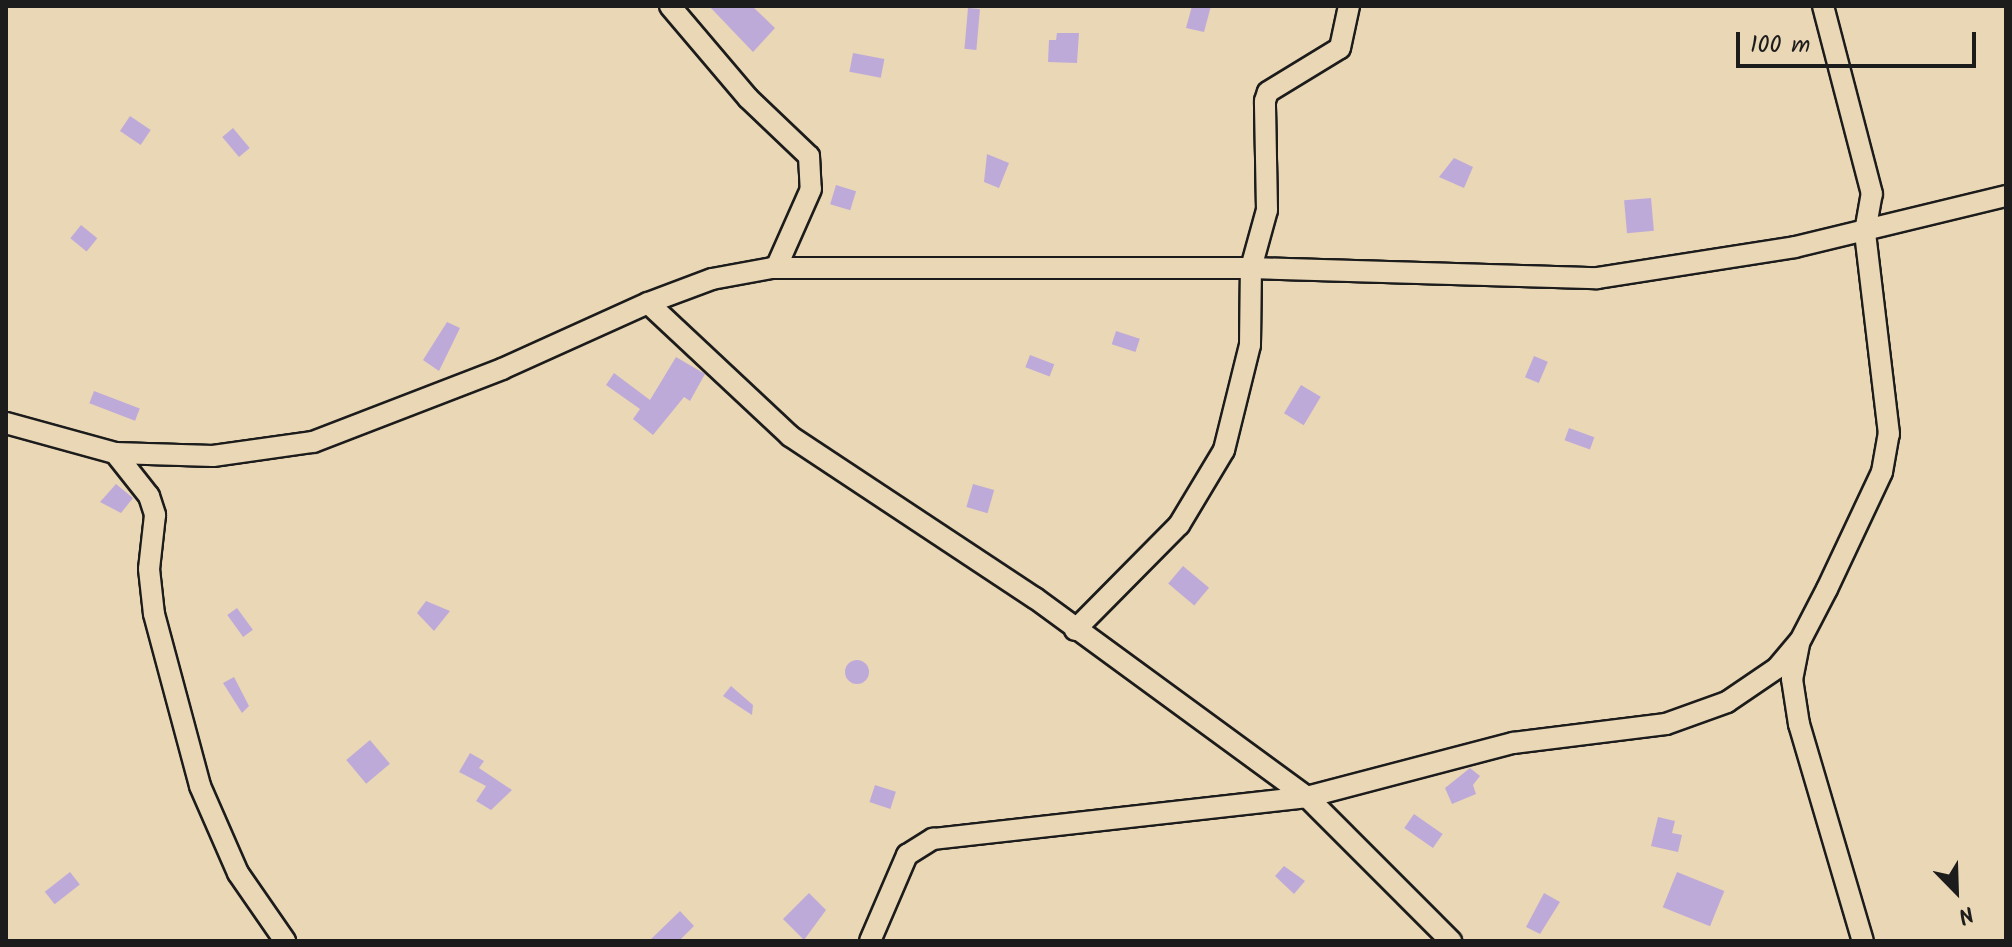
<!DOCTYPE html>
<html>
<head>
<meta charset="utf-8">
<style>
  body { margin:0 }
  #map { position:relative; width:2012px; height:947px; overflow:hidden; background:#ead7b5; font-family:Kalam,sans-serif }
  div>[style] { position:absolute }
  .building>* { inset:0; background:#beaad9; transform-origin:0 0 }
  .round { border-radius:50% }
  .roads { filter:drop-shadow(2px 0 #1c1c1c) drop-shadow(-2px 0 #1c1c1c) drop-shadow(0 2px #1c1c1c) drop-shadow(0 -2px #1c1c1c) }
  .minor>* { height:20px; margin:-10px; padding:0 10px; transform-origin:10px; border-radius:10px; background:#ead7b5 }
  span { translate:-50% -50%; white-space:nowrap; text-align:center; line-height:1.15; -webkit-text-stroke:6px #ead7b5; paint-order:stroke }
  .frame { position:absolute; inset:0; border:8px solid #1c1c1c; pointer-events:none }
  .north { position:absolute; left:1916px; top:851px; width:80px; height:80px; -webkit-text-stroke:6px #ead7b5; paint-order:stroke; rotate:157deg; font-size:22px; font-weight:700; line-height:32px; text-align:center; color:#1c1c1c }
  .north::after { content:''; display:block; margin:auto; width:28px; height:36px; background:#1c1c1c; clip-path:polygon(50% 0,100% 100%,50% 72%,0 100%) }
  .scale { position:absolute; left:1736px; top:32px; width:240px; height:36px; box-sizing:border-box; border:4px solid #1c1c1c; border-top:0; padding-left:10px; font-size:24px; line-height:28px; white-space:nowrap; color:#1c1c1c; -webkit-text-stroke:6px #ead7b5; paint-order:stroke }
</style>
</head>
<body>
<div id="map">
  <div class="building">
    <i style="clip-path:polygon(709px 6px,752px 6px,775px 28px,753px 52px)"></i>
    <i style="clip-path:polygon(1192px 6px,1211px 6px,1204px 32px,1186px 28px)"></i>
    <i style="left:968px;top:8px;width:12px;height:41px;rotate:5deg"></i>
    <i style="clip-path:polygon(1057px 33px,1079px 33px,1077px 63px,1048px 62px,1049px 40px,1056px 40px)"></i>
    <i style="left:853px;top:53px;width:32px;height:19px;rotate:11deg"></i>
    <i style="left:130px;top:116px;width:25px;height:18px;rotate:34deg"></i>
    <i style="left:233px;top:128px;width:26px;height:14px;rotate:50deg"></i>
    <i style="clip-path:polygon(987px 154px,1009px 163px,999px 188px,984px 182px)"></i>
    <i style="clip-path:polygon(1454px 158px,1473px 167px,1464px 188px,1439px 177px)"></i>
    <i style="left:836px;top:185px;width:21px;height:20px;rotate:17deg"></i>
    <i style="left:1651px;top:198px;width:33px;height:27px;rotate:85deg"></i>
    <i style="left:81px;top:225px;width:21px;height:17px;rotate:39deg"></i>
    <i style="clip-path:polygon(447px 322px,460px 328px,439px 371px,423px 360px)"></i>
    <i style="left:1116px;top:331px;width:25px;height:14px;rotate:18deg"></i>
    <i style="left:1030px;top:355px;width:26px;height:13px;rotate:21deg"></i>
    <i style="left:1534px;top:356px;width:15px;height:23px;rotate:23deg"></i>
    <i style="clip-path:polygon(676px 357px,705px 374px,690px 401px,684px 397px,653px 435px,633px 419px,640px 409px,606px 385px,614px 373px,650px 400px)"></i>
    <i style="left:1301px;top:385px;width:23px;height:33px;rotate:31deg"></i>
    <i style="left:94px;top:391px;width:49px;height:13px;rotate:21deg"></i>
    <i style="left:1569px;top:428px;width:27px;height:13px;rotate:20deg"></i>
    <i style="clip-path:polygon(116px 484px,133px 498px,121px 513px,100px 502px)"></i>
    <i style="left:973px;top:484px;width:22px;height:24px;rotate:16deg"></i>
    <i style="left:1183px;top:566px;width:34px;height:23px;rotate:40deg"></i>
    <i style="clip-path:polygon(426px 601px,450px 611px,434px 631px,417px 613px)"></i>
    <i style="left:237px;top:608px;width:27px;height:12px;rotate:54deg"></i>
    <i class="round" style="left:845px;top:660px;width:24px;height:24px"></i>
    <i style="clip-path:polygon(234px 677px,249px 706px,242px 713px,223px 683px)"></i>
    <i style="clip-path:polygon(731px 686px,753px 705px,752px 715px,723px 696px)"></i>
    <i style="left:370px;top:740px;width:31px;height:31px;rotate:50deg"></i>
    <i style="clip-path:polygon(470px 753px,484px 761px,479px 768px,512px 790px,491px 810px,476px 801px,486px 786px,459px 772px)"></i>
    <i style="clip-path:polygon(1470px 768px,1480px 776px,1473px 785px,1476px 794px,1452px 804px,1445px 788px)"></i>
    <i style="left:875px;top:785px;width:22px;height:18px;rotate:18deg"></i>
    <i style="left:1414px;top:814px;width:35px;height:17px;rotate:35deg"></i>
    <i style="clip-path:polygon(1658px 817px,1675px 821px,1672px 833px,1682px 835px,1678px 852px,1651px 846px)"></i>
    <i style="clip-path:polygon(1284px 866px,1305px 881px,1294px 894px,1275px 876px)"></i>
    <i style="left:70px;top:872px;width:16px;height:32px;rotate:52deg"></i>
    <i style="left:1677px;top:872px;width:51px;height:38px;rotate:22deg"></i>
    <i style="clip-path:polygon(809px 893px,826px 910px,804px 940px,783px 919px)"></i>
    <i style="clip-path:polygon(1544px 893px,1560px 902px,1540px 934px,1526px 927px)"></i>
    <i style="clip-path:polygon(680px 911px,694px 926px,679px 941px,649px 941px)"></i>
  </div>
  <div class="roads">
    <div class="minor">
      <i style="left:670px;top:6px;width:121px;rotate:49.7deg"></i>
      <i style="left:748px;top:98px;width:84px;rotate:43.6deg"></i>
      <i style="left:809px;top:156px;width:33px;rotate:87deg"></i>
      <i style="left:811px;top:189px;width:86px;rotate:113.9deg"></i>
      <i style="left:648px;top:303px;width:195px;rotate:43.1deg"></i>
      <i style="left:790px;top:436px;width:294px;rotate:33.5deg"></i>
      <i style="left:1035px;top:598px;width:337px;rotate:36.2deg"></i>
      <i style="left:1307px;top:797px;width:204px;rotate:45deg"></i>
      <i style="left:6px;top:423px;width:113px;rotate:15.4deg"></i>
      <i style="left:115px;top:453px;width:98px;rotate:1.8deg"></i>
      <i style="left:213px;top:456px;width:101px;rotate:-8deg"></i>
      <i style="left:313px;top:442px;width:203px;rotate:-21.1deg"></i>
      <i style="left:502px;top:369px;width:160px;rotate:-24.3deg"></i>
      <i style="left:648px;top:303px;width:68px;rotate:-20.6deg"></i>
      <i style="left:712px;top:279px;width:61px;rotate:-10.4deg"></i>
      <i style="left:772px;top:268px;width:479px"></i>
      <i style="left:1251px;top:268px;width:346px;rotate:1.7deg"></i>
      <i style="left:1597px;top:278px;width:200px;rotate:-8.9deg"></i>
      <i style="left:1795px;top:247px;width:217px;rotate:-13.6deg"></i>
      <i style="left:115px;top:453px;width:55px;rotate:51.7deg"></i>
      <i style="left:149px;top:496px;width:20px;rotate:72deg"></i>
      <i style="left:155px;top:515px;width:54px;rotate:96.3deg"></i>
      <i style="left:149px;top:569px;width:45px;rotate:83.7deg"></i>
      <i style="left:154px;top:614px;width:178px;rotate:75deg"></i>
      <i style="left:200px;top:786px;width:95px;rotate:66.4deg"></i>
      <i style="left:238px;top:873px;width:83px;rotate:55.3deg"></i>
      <i style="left:1075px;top:630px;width:148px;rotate:-45.3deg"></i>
      <i style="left:1179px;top:525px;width:87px;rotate:-59deg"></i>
      <i style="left:1224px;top:450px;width:108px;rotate:-76.1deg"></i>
      <i style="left:1250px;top:345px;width:77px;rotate:-89.3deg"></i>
      <i style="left:1251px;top:268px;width:60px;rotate:-74.6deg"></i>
      <i style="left:1267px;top:210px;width:109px;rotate:-91.1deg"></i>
      <i style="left:1265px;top:101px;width:9px;rotate:-72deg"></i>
      <i style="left:1268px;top:92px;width:84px;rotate:-31.4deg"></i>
      <i style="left:1340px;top:48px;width:43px;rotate:-77.9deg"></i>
      <i style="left:1799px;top:644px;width:36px;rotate:101deg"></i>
      <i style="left:1792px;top:679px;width:46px;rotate:81.2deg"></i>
      <i style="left:1799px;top:724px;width:226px;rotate:73.6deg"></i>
      <i style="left:870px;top:941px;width:94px;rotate:-66.7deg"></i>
      <i style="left:907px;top:855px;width:31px;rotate:-32deg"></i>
      <i style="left:933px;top:839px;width:376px;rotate:-6.4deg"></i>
      <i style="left:1307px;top:797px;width:213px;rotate:-14.7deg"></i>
      <i style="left:1513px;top:743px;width:154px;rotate:-7.1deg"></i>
      <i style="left:1666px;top:724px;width:65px;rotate:-19.8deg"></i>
      <i style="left:1727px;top:702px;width:60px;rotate:-34.2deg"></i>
      <i style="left:1777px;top:668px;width:35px;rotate:-50deg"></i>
      <i style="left:1800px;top:641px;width:59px;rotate:-62.6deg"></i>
      <i style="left:1827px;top:589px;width:129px;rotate:-64.8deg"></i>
      <i style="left:1882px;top:472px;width:39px;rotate:-80deg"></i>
      <i style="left:1889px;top:434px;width:203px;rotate:-96.8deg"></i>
      <i style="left:1865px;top:232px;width:39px;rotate:-80deg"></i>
      <i style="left:1872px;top:194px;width:194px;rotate:-104.6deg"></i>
    </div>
  </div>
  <div class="frame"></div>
  <div class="north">N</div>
  <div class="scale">100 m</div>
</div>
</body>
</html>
